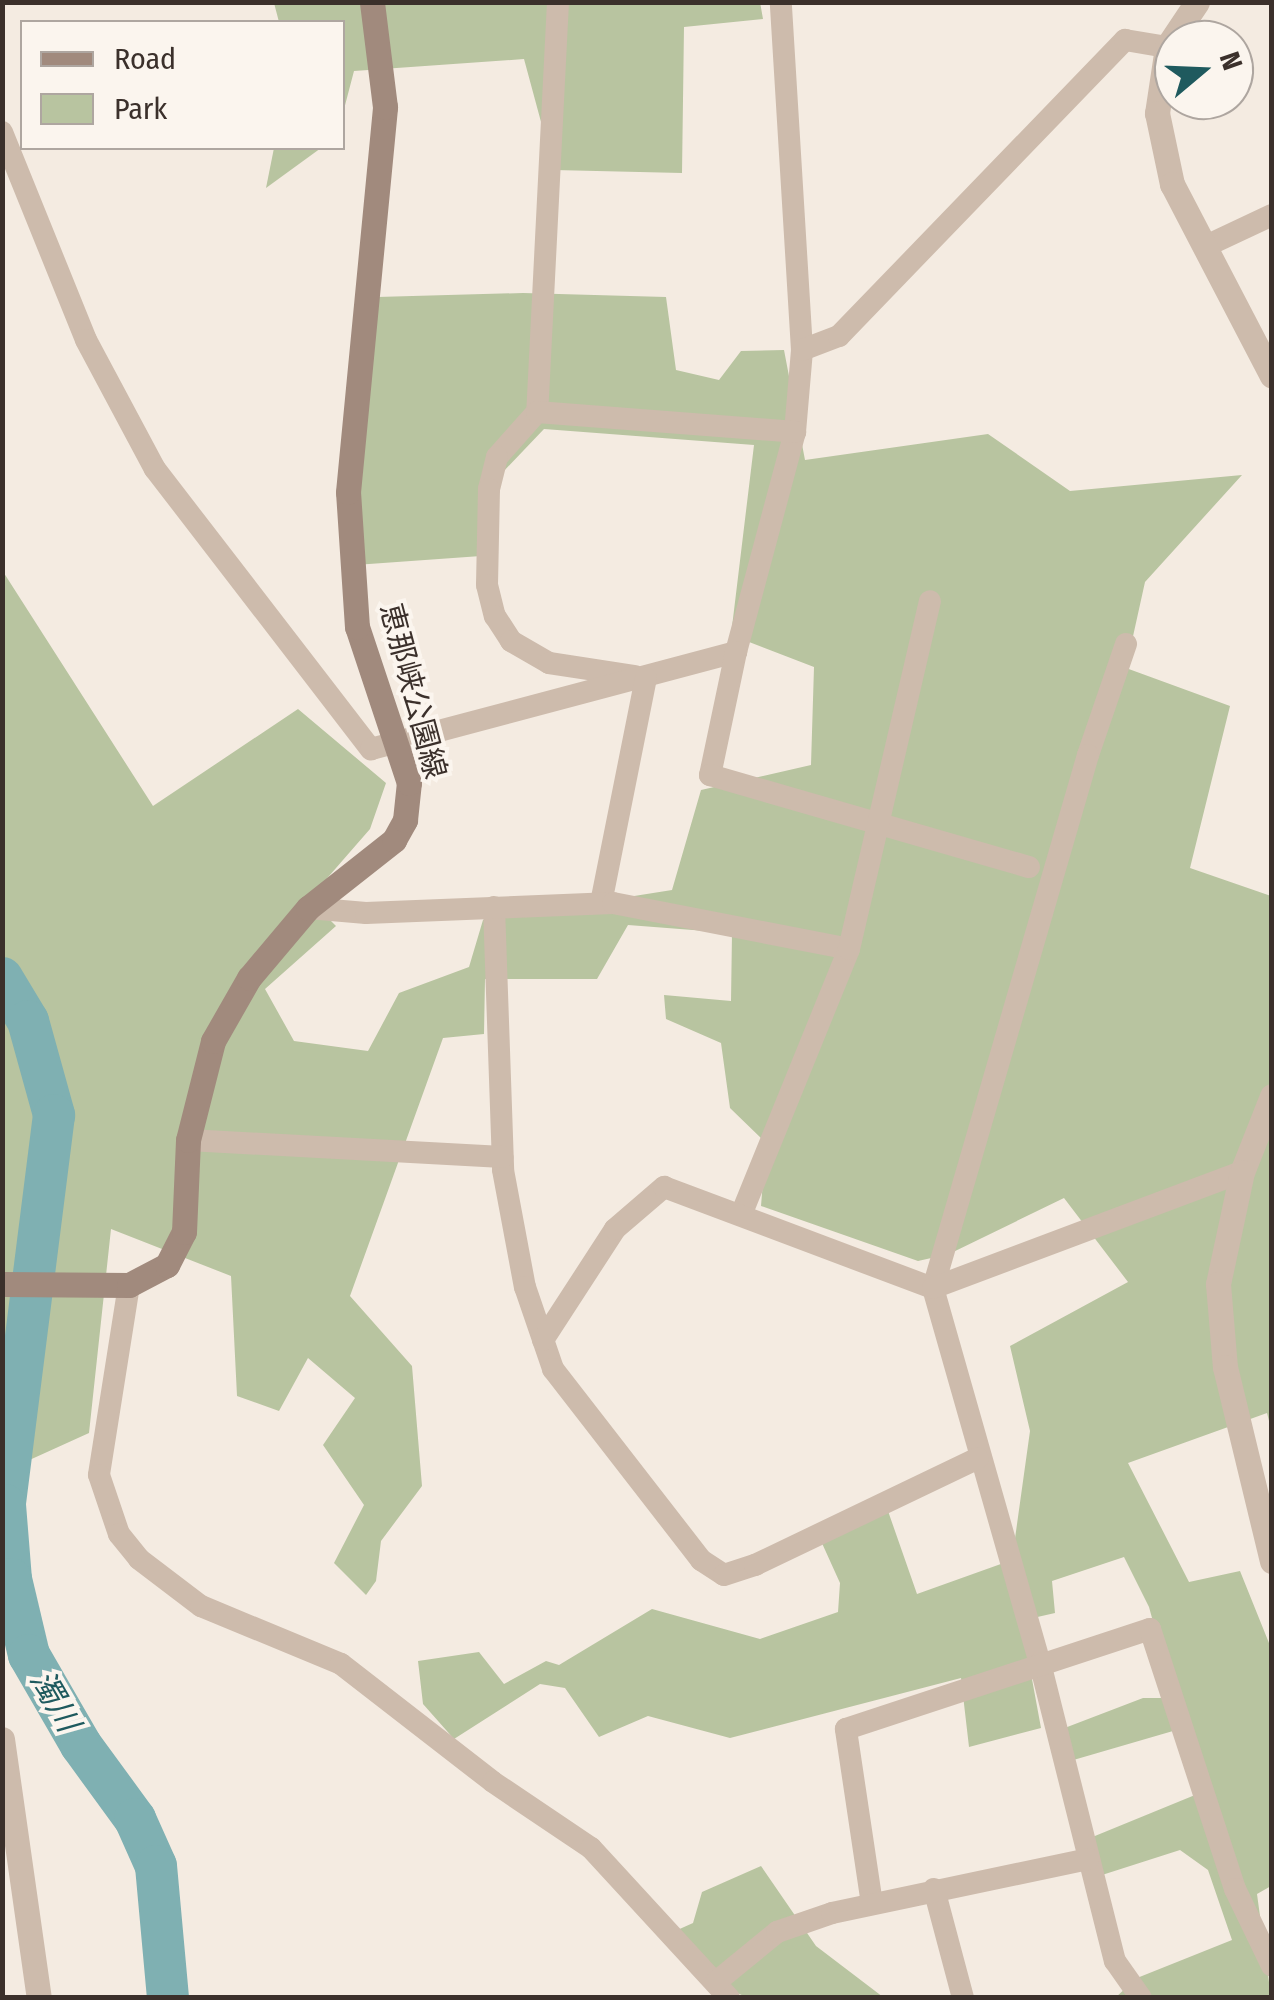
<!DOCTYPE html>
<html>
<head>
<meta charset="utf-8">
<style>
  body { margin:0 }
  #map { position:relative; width:1274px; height:2000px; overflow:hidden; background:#f4ebe1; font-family:"Fira Sans Condensed","Noto Sans JP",sans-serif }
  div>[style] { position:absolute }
  .green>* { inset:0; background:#b8c4a0 }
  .river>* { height:42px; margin:-21px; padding:0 21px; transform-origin:21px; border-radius:21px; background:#7fb0b2 }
  .minor>* { height:22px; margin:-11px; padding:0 11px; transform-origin:11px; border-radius:11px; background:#cdbbac }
  .tertiary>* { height:25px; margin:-12.5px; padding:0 12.5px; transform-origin:12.5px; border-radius:12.5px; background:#cdbbac }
  .secondary>* { height:25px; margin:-12.5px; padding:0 12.5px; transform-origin:12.5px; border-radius:12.5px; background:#a18a7d }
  span { translate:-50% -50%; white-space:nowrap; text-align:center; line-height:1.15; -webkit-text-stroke:8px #fbf5ee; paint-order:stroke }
  .street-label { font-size:30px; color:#3b302b }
  .water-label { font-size:32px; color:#1f5a5e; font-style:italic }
  .frame { position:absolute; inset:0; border:5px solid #3b302b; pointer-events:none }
  .legend { position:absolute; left:20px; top:20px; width:325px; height:130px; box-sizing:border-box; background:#fbf5ee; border:2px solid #aea6a0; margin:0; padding:12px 18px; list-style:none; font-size:30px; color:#3b302b }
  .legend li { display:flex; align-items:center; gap:20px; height:50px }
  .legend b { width:50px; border:2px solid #aea6a0 }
  .north { position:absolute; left:1154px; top:20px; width:100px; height:100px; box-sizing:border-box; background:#fbf5ee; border:2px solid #aea6a0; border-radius:50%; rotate:71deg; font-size:28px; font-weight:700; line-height:40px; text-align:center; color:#3b302b }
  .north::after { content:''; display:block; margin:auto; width:35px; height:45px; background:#1f5a5e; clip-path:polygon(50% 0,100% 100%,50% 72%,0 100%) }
</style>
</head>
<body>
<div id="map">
  <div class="green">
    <i style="clip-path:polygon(760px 2px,763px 19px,684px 27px,682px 173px,554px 170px,524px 59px,354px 71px,343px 113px,342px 22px,279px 22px,274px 3px)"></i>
    <i style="clip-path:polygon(274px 148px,321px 148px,266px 188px)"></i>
    <i style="clip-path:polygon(523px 293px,666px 297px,676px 370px,719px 380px,741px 351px,784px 350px,805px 460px,988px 434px,1070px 491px,1242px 475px,1145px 582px,1126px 668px,1230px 706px,1190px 868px,1271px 896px,1271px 1429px,1267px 1413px,1128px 1463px,1189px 1582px,1240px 1571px,1271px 1648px,1271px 1886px,1257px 1894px,1271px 1997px,1116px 1997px,1137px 1978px,1232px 1940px,1208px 1870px,1180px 1850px,1102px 1875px,1090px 1838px,1195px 1795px,1173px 1731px,1070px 1761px,1062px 1729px,1143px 1698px,1174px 1698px,1149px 1607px,1124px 1557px,1052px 1581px,1055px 1613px,1033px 1618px,1027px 1652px,1041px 1728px,969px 1747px,961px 1678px,730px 1738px,648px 1716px,599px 1737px,565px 1688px,540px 1684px,454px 1739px,423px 1704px,418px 1661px,479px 1652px,504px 1684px,546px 1661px,559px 1665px,652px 1609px,760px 1639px,838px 1612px,840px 1583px,821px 1541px,888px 1511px,917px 1594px,1012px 1560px,1030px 1431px,1010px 1346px,1128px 1282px,1064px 1198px,949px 1254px,918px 1261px,761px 1206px,766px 1143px,730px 1108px,721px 1043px,666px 1019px,664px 995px,731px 1001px,732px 933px,628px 925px,597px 979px,485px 979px,484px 1034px,443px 1038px,350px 1296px,412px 1366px,422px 1486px,381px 1541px,376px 1581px,366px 1595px,334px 1563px,364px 1505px,323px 1445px,355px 1398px,308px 1358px,279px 1411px,237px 1396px,231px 1276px,111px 1229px,89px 1433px,3px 1472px,2px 570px,153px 806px,298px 709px,386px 783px,370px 829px,309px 899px,336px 926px,265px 989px,294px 1041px,368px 1051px,399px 993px,469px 967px,483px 920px,672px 890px,701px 790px,811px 765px,814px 667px,731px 635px,754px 445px,544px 429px,502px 473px,481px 556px,341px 566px,377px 297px)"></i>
    <i style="clip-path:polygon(761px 1866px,816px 1946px,883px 1997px,746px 1997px,690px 1971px,664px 1936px,693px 1923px,702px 1892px)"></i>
  </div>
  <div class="river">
    <i style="left:2px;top:978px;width:50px;rotate:58.8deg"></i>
    <i style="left:28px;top:1021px;width:98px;rotate:74.5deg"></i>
    <i style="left:54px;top:1115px;width:393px;rotate:97.2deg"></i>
    <i style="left:5px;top:1505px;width:74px;rotate:85.4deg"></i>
    <i style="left:11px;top:1579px;width:78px;rotate:76.7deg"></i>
    <i style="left:29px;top:1655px;width:104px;rotate:60deg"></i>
    <i style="left:81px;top:1745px;width:92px;rotate:53.9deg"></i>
    <i style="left:135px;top:1819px;width:51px;rotate:65.9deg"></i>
    <i style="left:156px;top:1866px;width:133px;rotate:84.8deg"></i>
  </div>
  <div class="minor">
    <i style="left:558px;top:2px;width:411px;rotate:92.9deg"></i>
    <i style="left:537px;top:412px;width:60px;rotate:131.6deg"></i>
    <i style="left:497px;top:457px;width:33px;rotate:104deg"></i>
    <i style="left:489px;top:489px;width:96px;rotate:91.2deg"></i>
    <i style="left:487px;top:585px;width:32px;rotate:76deg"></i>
    <i style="left:495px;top:616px;width:30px;rotate:57deg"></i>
    <i style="left:511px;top:641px;width:44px;rotate:30.1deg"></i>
    <i style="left:549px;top:663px;width:87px;rotate:8.6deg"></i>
    <i style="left:2px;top:132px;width:224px;rotate:68deg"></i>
    <i style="left:86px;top:340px;width:146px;rotate:61.9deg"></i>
    <i style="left:155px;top:469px;width:354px;rotate:52.4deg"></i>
    <i style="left:371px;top:749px;width:378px;rotate:-14.9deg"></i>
    <i style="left:736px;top:652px;width:228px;rotate:-75deg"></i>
    <i style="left:795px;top:432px;width:82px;rotate:-85.1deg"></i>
    <i style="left:802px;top:350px;width:349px;rotate:-93.5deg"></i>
    <i style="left:1204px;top:247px;width:75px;rotate:-25.2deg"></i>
    <i style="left:802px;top:350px;width:40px;rotate:-21deg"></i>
    <i style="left:839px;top:336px;width:412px;rotate:-46deg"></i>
    <i style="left:1125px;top:40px;width:43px;rotate:9.5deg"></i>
    <i style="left:537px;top:412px;width:259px;rotate:4.4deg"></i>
    <i style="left:1126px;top:644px;width:117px;rotate:108.9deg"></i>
    <i style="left:1088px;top:755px;width:555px;rotate:106.21deg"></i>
    <i style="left:933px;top:1288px;width:390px;rotate:74.1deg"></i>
    <i style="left:1040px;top:1663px;width:307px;rotate:75.9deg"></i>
    <i style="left:1115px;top:1961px;width:45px;rotate:54.9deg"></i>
    <i style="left:736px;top:652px;width:126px;rotate:101.9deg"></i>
    <i style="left:710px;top:775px;width:332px;rotate:16.1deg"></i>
    <i style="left:601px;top:903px;width:229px;rotate:-78.7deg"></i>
    <i style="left:494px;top:907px;width:263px;rotate:88deg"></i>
    <i style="left:503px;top:1170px;width:119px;rotate:79.4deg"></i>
    <i style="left:525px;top:1287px;width:87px;rotate:71.1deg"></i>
    <i style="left:553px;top:1369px;width:242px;rotate:52.2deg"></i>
    <i style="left:701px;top:1560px;width:27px;rotate:33deg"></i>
    <i style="left:724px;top:1575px;width:33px;rotate:-18deg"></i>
    <i style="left:755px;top:1565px;width:247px;rotate:-25.6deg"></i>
    <i style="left:308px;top:908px;width:58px;rotate:4.9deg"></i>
    <i style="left:366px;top:913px;width:247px;rotate:-2.3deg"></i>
    <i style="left:613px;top:903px;width:240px;rotate:11deg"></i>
    <i style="left:188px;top:1140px;width:315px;rotate:3.1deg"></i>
    <i style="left:741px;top:1215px;width:287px;rotate:-67.9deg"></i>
    <i style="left:849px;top:949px;width:357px;rotate:-76.9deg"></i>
    <i style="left:129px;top:1285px;width:192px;rotate:99deg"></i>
    <i style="left:99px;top:1475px;width:62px;rotate:71.3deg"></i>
    <i style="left:119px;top:1534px;width:32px;rotate:51deg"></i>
    <i style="left:139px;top:1559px;width:78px;rotate:37.2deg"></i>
    <i style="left:201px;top:1606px;width:152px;rotate:22.5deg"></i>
    <i style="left:341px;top:1664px;width:192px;rotate:37.8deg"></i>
    <i style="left:493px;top:1782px;width:118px;rotate:34deg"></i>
    <i style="left:591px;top:1848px;width:204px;rotate:47.4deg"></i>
    <i style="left:543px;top:1340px;width:132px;rotate:-57deg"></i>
    <i style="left:615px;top:1229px;width:65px;rotate:-40.6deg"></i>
    <i style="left:664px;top:1187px;width:287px;rotate:20.6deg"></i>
    <i style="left:933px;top:1288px;width:330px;rotate:-20.6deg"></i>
    <i style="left:934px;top:1889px;width:113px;rotate:75.1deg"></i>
    <i style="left:872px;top:1904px;width:177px;rotate:-98.5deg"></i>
    <i style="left:846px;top:1729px;width:320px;rotate:-18.2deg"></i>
    <i style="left:1150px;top:1629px;width:274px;rotate:71.9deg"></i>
    <i style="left:1235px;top:1889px;width:85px;rotate:64.3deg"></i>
    <i style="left:716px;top:1982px;width:79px;rotate:-39.3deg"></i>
    <i style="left:777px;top:1932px;width:58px;rotate:-19.1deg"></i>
    <i style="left:832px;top:1913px;width:262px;rotate:-11.9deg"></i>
  </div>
  <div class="tertiary">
    <i style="left:1197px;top:2px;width:54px;rotate:123.7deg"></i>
    <i style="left:1167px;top:47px;width:67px;rotate:98.6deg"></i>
    <i style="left:1157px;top:113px;width:73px;rotate:78.1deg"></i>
    <i style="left:1172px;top:184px;width:216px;rotate:62.5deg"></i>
    <i style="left:1272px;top:1096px;width:82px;rotate:111.5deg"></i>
    <i style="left:1242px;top:1172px;width:115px;rotate:102.1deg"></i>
    <i style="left:1218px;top:1284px;width:83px;rotate:85.2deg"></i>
    <i style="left:1225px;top:1367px;width:200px;rotate:76.4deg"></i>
    <i style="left:2px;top:1739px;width:262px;rotate:81.9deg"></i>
  </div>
  <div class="secondary">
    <i style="left:2px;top:1284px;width:127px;rotate:0.5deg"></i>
    <i style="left:129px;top:1285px;width:43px;rotate:-27.8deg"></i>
    <i style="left:167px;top:1265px;width:37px;rotate:-63deg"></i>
    <i style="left:184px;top:1232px;width:92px;rotate:-87.5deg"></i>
    <i style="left:188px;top:1140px;width:102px;rotate:-75.8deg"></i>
    <i style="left:213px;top:1041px;width:73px;rotate:-60.3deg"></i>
    <i style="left:249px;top:978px;width:92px;rotate:-49.9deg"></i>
    <i style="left:308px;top:908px;width:110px;rotate:-38.3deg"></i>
    <i style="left:394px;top:840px;width:23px;rotate:-61deg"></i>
    <i style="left:405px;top:820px;width:37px;rotate:-84deg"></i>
    <i style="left:409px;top:783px;width:164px;rotate:-108.4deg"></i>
    <i style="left:357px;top:627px;width:135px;rotate:-93.8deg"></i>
    <i style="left:348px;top:492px;width:387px;rotate:-84.5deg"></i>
    <i style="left:385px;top:107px;width:106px;rotate:-97.1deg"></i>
  </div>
  <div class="street-label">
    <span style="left:413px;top:691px;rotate:75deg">恵那峡公園線</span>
  </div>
  <div class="water-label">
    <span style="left:55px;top:1701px;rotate:60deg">濁川</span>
  </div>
  <div class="frame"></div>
  <ul class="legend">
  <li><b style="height:12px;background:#a18a7d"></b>Road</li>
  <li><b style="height:28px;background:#b8c4a0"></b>Park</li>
  </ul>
  <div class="north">N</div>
</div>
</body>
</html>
